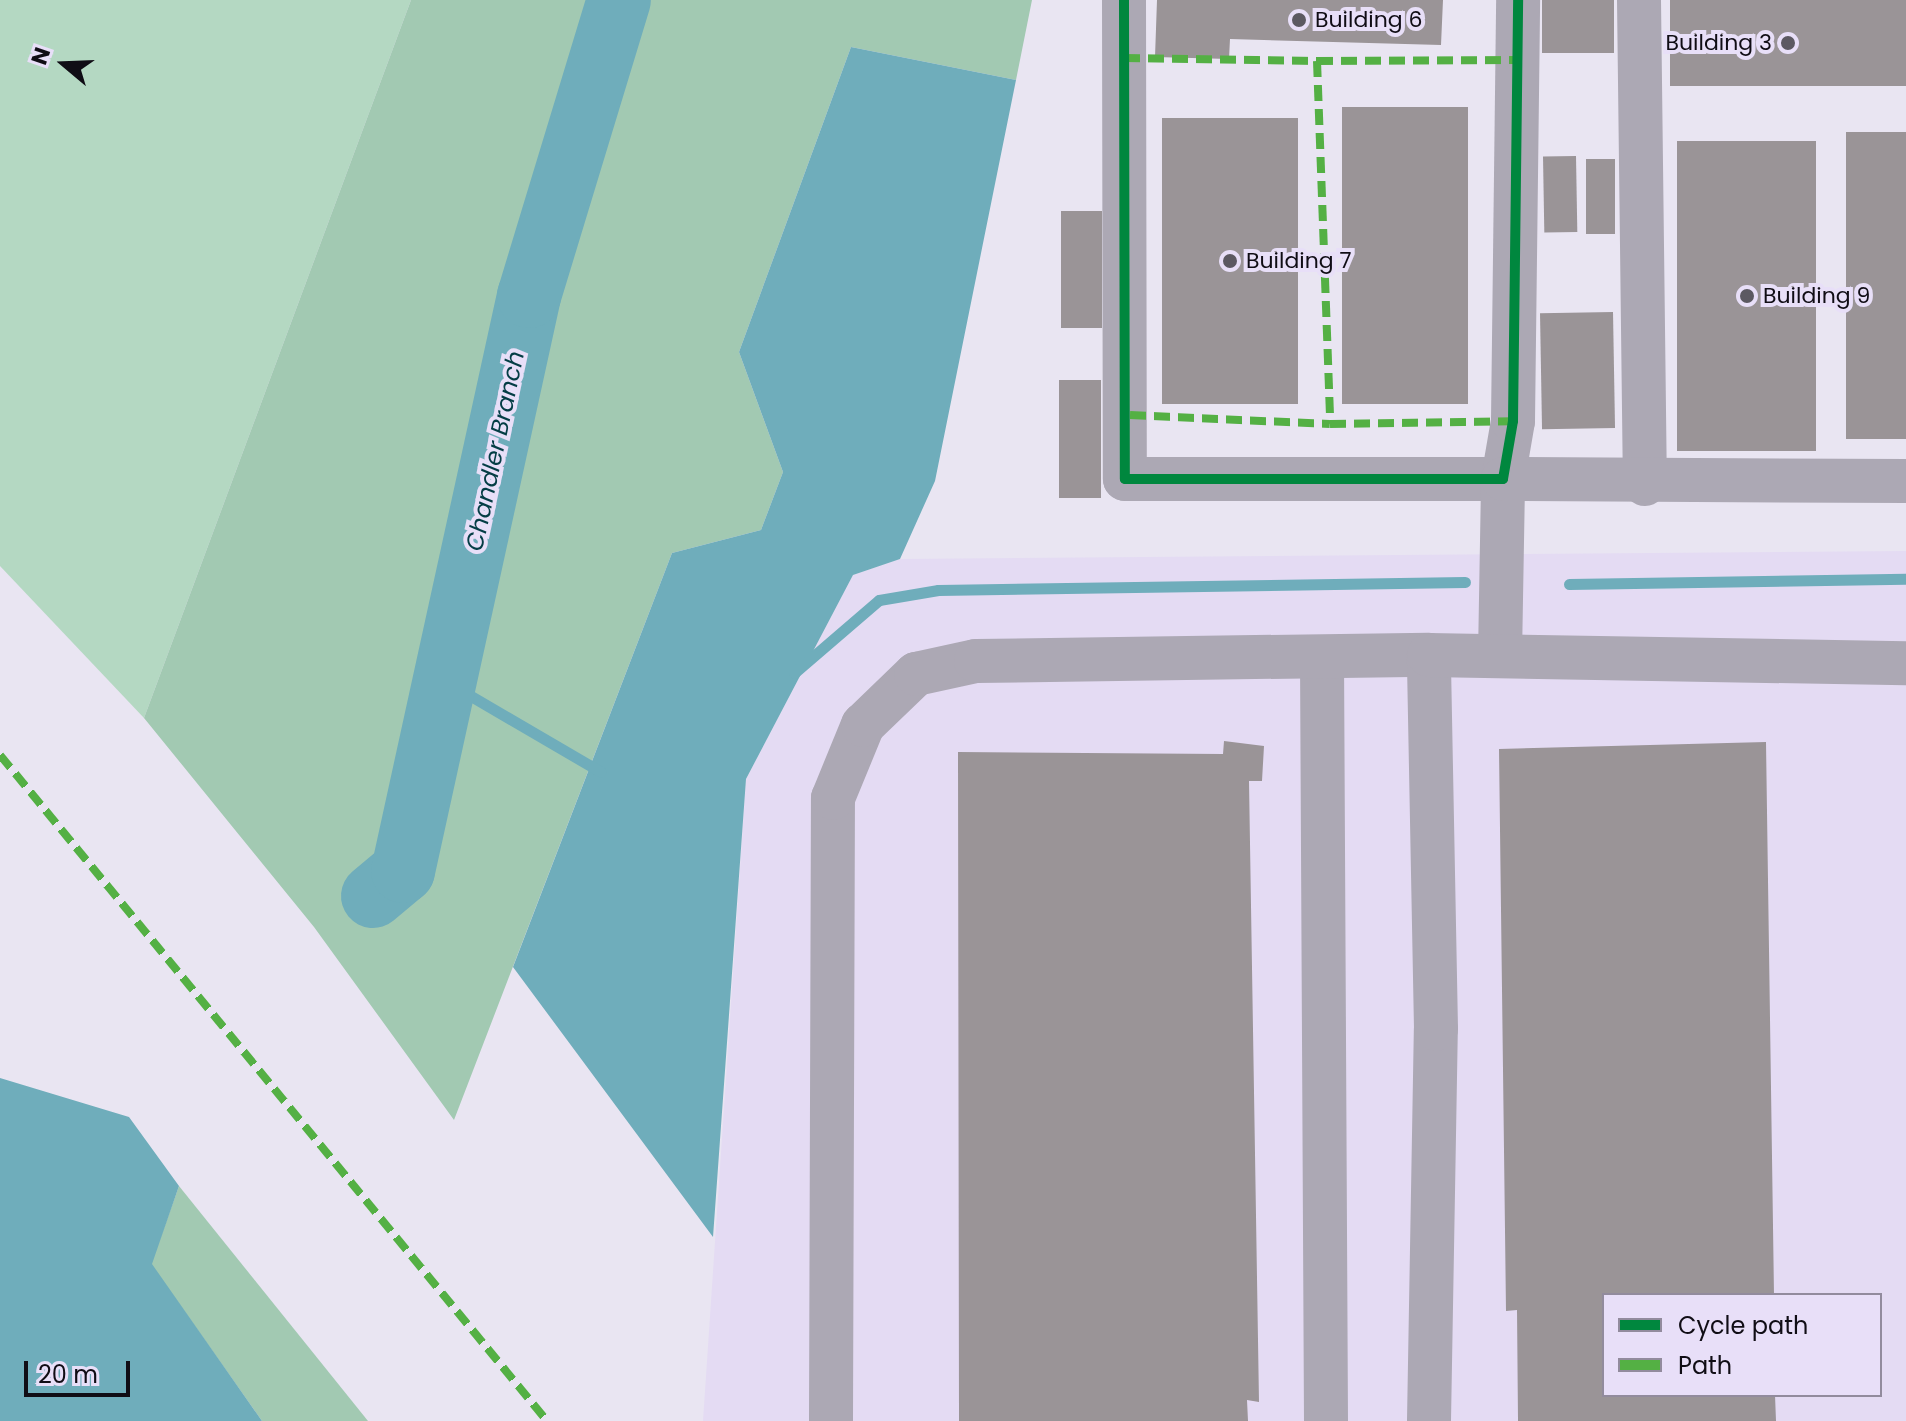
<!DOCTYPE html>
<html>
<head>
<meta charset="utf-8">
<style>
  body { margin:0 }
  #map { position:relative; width:1906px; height:1421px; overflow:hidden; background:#e9e5f2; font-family:Poppins,sans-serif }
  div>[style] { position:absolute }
  .built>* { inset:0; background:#e4dbf3 }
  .green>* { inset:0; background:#b4d8c2 }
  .forest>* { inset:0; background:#a2c9b2 }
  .water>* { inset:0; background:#6fadbb }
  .stream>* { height:11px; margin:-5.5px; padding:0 5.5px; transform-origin:5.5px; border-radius:5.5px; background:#6fadbb }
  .river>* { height:64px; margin:-32px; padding:0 32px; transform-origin:32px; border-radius:32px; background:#6fadbb }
  .building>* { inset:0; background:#9a9497; transform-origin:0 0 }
  .minor>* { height:44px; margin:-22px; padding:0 22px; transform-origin:22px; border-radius:22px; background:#aca8b4 }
  .quiet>* { height:8px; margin-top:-4px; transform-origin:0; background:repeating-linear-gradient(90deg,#54b044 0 16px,transparent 0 24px) }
  .cycleway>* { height:10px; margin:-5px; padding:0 5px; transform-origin:5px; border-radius:5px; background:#00873e }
  .dots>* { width:22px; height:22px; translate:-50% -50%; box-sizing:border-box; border:4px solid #e8dff8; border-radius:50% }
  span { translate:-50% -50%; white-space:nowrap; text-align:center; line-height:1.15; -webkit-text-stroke:8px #e8dff8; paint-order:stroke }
  .poi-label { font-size:22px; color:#100d15 }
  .left { translate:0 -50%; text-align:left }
  .right { translate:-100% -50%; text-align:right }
  .water-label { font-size:24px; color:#043d45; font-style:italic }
  .legend { position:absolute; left:1602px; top:1293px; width:280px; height:104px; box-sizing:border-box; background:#e8dff8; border:2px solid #928b9d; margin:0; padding:10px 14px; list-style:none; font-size:24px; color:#100d15 }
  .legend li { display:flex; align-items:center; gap:16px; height:40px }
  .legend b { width:40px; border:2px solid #928b9d }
  .north { position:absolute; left:24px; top:24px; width:80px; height:80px; -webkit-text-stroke:6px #e8dff8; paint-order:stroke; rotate:289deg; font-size:22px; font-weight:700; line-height:32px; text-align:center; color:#100d15 }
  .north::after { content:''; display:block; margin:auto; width:28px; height:36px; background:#100d15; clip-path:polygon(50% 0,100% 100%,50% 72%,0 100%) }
  .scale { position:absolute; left:24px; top:1361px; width:106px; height:36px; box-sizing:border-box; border:4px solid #100d15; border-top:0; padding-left:10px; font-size:24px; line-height:28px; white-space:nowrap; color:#100d15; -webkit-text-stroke:6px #e8dff8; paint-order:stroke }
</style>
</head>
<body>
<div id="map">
  <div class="built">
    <i style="clip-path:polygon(evenodd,1906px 551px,1906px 1421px,703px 1421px,746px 779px,853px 575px,900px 559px,1906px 551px,1604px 1295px,1880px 1295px,1880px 1395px,1604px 1395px,1604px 1295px)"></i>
  </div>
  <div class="green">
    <i style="clip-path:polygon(0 0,411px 0,144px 718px,0 566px)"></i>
  </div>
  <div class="forest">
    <i style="clip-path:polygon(411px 0,1032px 0,1016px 80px,851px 47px,739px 352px,783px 472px,761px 530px,672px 553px,454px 1120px,314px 927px,144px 718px)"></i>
    <i style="clip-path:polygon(179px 1186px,368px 1421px,262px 1421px,151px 1264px)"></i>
  </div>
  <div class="water">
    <i style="clip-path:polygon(851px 47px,1016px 80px,935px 481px,900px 559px,853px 575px,746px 779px,713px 1237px,513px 967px,672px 553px,761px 530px,783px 472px,739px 352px)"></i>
    <i style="clip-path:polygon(0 1078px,129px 1117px,179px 1186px,152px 1264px,262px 1421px,0 1421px)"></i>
  </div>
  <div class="stream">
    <i style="left:1569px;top:584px;width:337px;rotate:-0.9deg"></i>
    <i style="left:794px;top:673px;width:112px;rotate:-40.7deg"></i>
    <i style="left:879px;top:600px;width:60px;rotate:-9.6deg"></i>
    <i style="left:938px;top:590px;width:527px;rotate:-0.87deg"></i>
    <i style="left:447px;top:682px;width:178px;rotate:30.3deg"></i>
  </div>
  <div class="river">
    <i style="left:373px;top:896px;width:39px;rotate:-40deg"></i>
    <i style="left:403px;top:871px;width:589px;rotate:-77.64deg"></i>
    <i style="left:529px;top:296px;width:309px;rotate:-73.1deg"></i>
  </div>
  <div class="building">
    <i style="clip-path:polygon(1157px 0,1443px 0,1441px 45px,1230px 39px,1229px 59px,1155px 57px)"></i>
    <i style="left:1542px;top:0;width:72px;height:53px"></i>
    <i style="left:1670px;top:0;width:236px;height:86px"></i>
    <i style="left:1468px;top:107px;width:297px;height:126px;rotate:90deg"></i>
    <i style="left:1298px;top:118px;width:286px;height:136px;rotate:90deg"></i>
    <i style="left:1906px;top:132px;width:307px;height:60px;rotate:90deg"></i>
    <i style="left:1816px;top:141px;width:310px;height:139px;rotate:90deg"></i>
    <i style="left:1576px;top:156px;width:76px;height:33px;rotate:89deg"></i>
    <i style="left:1586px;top:159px;width:29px;height:75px"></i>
    <i style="left:1061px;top:211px;width:41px;height:117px"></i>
    <i style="left:1613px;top:312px;width:116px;height:73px;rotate:89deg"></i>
    <i style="left:1059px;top:380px;width:42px;height:118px"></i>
    <i style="clip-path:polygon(1224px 741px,1264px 746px,1262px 781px,1249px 781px,1259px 1402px,1247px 1400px,1248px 1421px,959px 1421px,958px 752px,1223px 754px)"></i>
    <i style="clip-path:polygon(1766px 742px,1774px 1295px,1604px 1295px,1604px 1395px,1775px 1395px,1776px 1421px,1518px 1421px,1517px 1310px,1506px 1311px,1499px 749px)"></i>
  </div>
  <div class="minor">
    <i style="left:1124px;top:0;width:479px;rotate:89.9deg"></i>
    <i style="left:1125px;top:479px;width:378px"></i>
    <i style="left:1503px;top:479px;width:59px;rotate:-80.2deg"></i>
    <i style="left:1513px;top:421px;width:421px;rotate:-89.3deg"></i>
    <i style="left:1639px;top:0;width:484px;rotate:89.3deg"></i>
    <i style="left:1500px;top:656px;width:177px;rotate:-89deg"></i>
    <i style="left:1503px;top:479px;width:403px;rotate:0.3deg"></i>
    <i style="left:1322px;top:657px;width:764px;rotate:89.7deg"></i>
    <i style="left:831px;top:1421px;width:623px;rotate:-89.82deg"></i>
    <i style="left:833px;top:798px;width:79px;rotate:-67.7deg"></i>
    <i style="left:863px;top:725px;width:74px;rotate:-43.9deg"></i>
    <i style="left:916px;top:674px;width:61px;rotate:-12.2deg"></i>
    <i style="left:976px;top:661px;width:453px;rotate:-0.8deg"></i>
    <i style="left:1429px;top:1421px;width:392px;rotate:-89deg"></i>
    <i style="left:1436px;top:1029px;width:374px;rotate:-91.1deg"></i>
    <i style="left:1429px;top:655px;width:477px;rotate:1deg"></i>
  </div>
  <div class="quiet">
    <i style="left:1124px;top:58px;width:193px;rotate:0.9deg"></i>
    <i style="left:1317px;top:61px;width:363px;rotate:87.9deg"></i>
    <i style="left:1317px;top:61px;width:202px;rotate:-0.3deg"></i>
    <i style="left:1130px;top:415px;width:200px;rotate:2.6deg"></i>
    <i style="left:1330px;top:424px;width:183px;rotate:-0.9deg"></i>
    <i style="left:0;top:755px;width:862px;rotate:50.6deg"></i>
  </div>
  <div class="cycleway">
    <i style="left:1124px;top:0;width:479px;rotate:89.9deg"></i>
    <i style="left:1125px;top:479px;width:378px"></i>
    <i style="left:1503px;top:479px;width:59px;rotate:-80.2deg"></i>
    <i style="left:1513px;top:421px;width:421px;rotate:-89.3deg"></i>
  </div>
  <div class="dots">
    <i style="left:1299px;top:20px;background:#5c5962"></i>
    <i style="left:1788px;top:43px;background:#5c5962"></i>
    <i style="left:1230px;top:261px;background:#5c5962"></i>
    <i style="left:1747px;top:296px;background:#5c5962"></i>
  </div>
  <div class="poi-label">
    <span class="left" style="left:1315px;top:20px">Building 6</span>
    <span class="right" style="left:1772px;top:43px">Building 3</span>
    <span class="left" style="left:1246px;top:261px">Building 7</span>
    <span class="left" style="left:1763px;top:296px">Building 9</span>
  </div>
  <div class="water-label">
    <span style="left:495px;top:451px;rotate:-78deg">Chandler Branch</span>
  </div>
  <ul class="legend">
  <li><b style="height:10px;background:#00873e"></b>Cycle path</li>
  <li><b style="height:10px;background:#54b044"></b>Path</li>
  </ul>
  <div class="north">N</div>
  <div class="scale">20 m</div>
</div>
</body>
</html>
